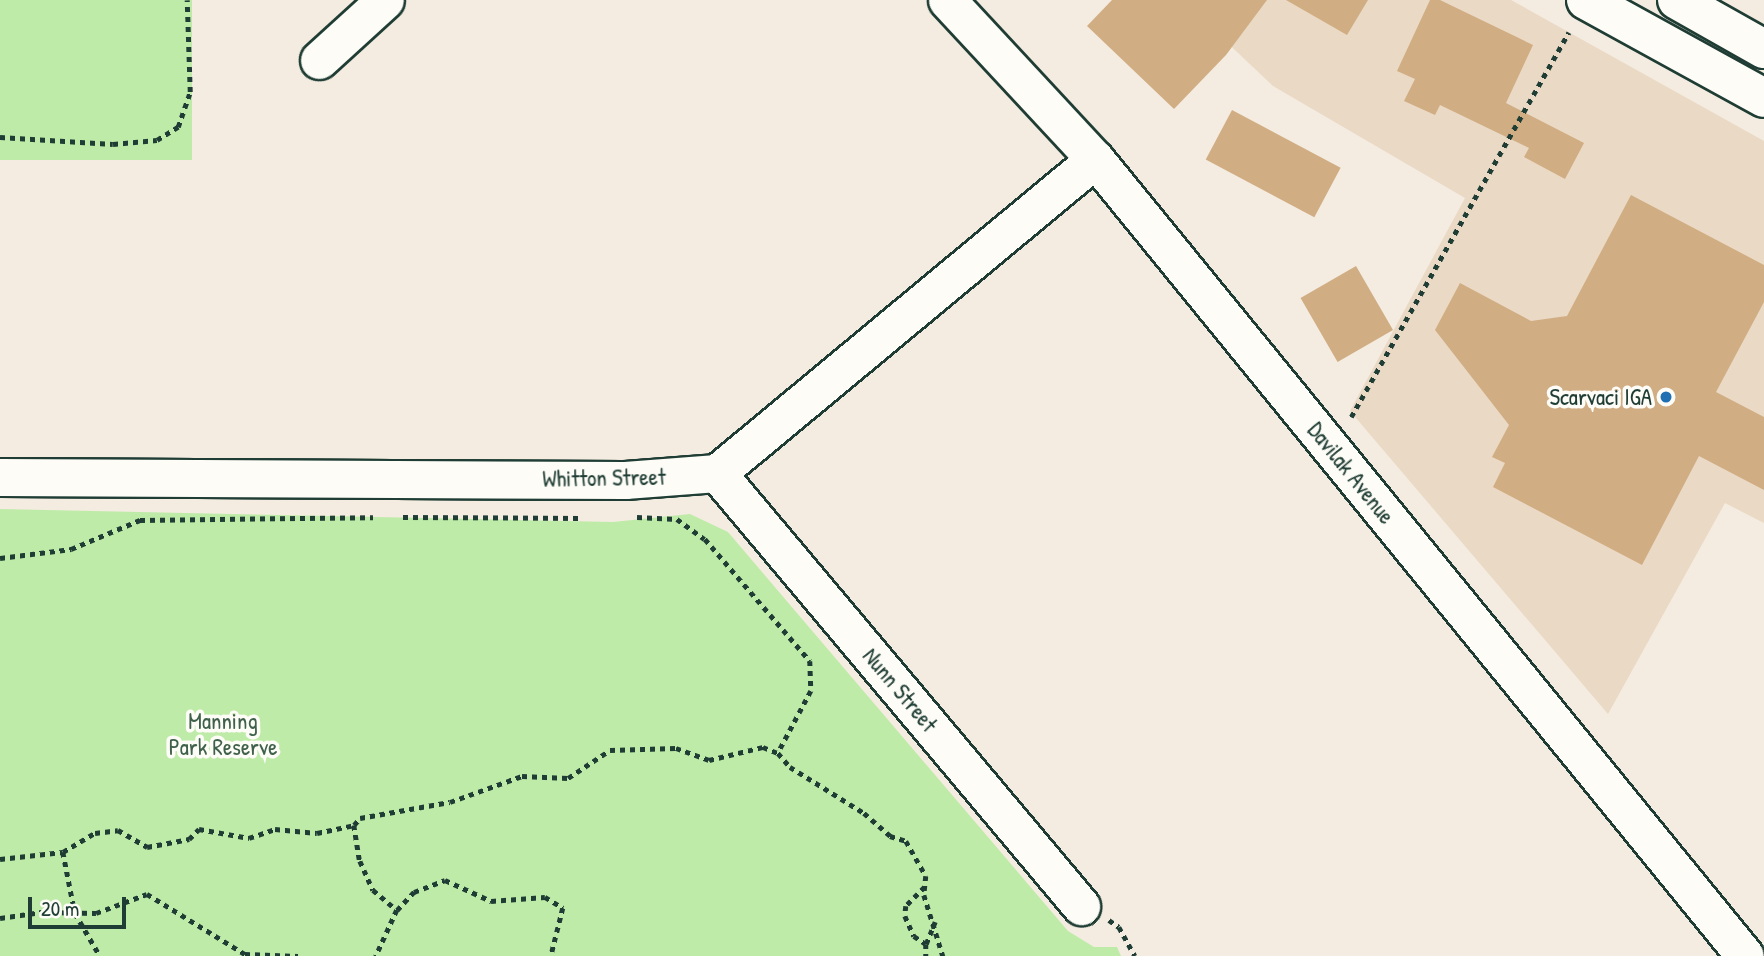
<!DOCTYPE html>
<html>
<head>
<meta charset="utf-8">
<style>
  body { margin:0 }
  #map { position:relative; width:1764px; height:956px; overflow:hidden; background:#f4ece0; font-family:"Patrick Hand",sans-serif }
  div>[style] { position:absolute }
  .built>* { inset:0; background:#ead9c4 }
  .green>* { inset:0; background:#bfeba9; transform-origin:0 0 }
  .building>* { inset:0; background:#d1ad83; transform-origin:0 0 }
  .path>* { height:4.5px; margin-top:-2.25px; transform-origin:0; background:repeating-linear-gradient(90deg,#1f3d34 0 5px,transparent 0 10px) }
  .roads { filter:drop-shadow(2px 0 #1f3d34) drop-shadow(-2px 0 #1f3d34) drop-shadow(0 2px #1f3d34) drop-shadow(0 -2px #1f3d34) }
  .minor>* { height:37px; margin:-18.5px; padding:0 18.5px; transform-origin:18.5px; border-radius:18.5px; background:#fdfcf7 }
  .major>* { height:38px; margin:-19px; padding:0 19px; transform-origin:19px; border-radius:19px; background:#fdfcf7 }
  .dots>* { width:19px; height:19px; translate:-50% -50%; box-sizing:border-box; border:4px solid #fdfcf7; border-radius:50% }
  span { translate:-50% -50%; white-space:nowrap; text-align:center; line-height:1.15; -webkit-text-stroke:7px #fdfcf7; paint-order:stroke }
  .poi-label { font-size:23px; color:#1f3d34 }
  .right { translate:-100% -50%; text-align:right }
  .street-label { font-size:23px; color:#1f3d34 }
  .park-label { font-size:23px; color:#3f604b }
  .scale { position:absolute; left:28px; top:897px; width:98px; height:32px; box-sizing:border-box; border:4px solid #1f3d34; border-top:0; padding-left:9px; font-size:21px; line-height:24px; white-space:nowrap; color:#1f3d34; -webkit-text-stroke:5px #fdfcf7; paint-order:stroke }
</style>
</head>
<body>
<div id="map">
  <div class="built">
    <i style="clip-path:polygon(1182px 0,1511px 0,1764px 141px,1764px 523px,1725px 503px,1608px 714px,1350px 411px,1465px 198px,1273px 86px)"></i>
  </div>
  <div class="green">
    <i style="left:0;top:0;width:192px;height:160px"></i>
    <i style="clip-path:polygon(0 509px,613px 522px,690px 514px,728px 532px,1068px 931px,1094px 947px,1117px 947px,1121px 956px,0 956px)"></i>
  </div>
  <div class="building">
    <i style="clip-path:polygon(1112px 0,1267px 0,1226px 55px,1174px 109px,1087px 26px)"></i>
    <i style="clip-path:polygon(1286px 0,1368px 0,1347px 35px)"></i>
    <i style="clip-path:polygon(1430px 0,1440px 0,1533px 45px,1506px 103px,1584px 143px,1565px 179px,1524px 157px,1529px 148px,1440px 105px,1435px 115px,1404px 101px,1415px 79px,1397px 71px)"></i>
    <i style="left:1232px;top:110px;width:123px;height:56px;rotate:28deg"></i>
    <i style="clip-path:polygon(1631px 195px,1764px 265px,1764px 302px,1716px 392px,1764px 417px,1764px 490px,1699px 456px,1642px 565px,1493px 487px,1505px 463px,1492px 457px,1509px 425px,1435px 330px,1460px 283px,1531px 321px,1567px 316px)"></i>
    <i style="left:1356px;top:266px;width:74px;height:64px;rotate:60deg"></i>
  </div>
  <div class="path">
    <i style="left:0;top:137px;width:113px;rotate:3.5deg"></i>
    <i style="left:113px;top:144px;width:44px;rotate:-5.2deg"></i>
    <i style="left:157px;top:140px;width:25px;rotate:-32deg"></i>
    <i style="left:178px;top:127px;width:37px;rotate:-71deg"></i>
    <i style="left:190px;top:92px;width:92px;rotate:-91.9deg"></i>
    <i style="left:1351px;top:417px;width:442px;rotate:-60.5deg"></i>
    <i style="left:403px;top:517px;width:177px;rotate:0.3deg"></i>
    <i style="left:637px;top:517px;width:40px;rotate:2.9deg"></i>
    <i style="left:677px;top:519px;width:34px;rotate:36deg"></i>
    <i style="left:705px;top:539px;width:161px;rotate:49.3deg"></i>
    <i style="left:810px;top:661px;width:30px;rotate:88deg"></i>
    <i style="left:811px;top:691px;width:70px;rotate:118deg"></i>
    <i style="left:778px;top:753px;width:18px;rotate:49deg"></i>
    <i style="left:790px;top:767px;width:87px;rotate:31.9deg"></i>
    <i style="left:864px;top:813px;width:35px;rotate:41deg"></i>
    <i style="left:890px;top:836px;width:17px;rotate:17deg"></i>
    <i style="left:906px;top:841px;width:40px;rotate:60.3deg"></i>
    <i style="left:926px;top:876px;width:19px;rotate:96deg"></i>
    <i style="left:924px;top:895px;width:64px;rotate:72.7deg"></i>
    <i style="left:0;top:558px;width:72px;rotate:-7.2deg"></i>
    <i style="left:71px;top:549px;width:75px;rotate:-22.8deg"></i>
    <i style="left:140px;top:520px;width:233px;rotate:-0.7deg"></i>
    <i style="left:354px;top:825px;width:36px;rotate:81deg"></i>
    <i style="left:360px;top:861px;width:32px;rotate:66deg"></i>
    <i style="left:373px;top:890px;width:31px;rotate:40deg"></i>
    <i style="left:397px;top:910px;width:51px;rotate:114.5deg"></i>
    <i style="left:63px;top:852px;width:62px;rotate:78.9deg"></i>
    <i style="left:75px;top:913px;width:50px;rotate:59.8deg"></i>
    <i style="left:0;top:859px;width:63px;rotate:-6.3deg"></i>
    <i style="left:63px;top:852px;width:37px;rotate:-31deg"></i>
    <i style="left:95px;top:833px;width:23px;rotate:-7deg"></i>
    <i style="left:118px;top:830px;width:34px;rotate:30deg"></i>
    <i style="left:147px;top:847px;width:43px;rotate:-10.8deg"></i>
    <i style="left:189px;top:839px;width:14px;rotate:-45deg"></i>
    <i style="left:199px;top:829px;width:51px;rotate:10.2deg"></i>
    <i style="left:249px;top:838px;width:28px;rotate:-19deg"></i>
    <i style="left:275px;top:829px;width:42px;rotate:5.4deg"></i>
    <i style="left:317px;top:833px;width:38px;rotate:-12deg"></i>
    <i style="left:354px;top:825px;width:9px;rotate:-49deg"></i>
    <i style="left:360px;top:818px;width:91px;rotate:-10.1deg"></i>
    <i style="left:450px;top:802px;width:77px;rotate:-19.9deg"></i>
    <i style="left:522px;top:776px;width:46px;rotate:2.5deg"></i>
    <i style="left:568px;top:778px;width:50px;rotate:-33.7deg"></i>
    <i style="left:610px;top:750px;width:66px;rotate:-1.7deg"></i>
    <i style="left:676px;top:748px;width:35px;rotate:20deg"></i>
    <i style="left:709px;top:760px;width:56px;rotate:-13.5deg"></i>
    <i style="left:763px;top:747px;width:16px;rotate:22deg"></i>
    <i style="left:925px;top:887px;width:27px;rotate:135deg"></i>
    <i style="left:906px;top:906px;width:10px;rotate:96deg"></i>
    <i style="left:905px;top:916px;width:22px;rotate:66deg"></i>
    <i style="left:914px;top:936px;width:14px;rotate:34deg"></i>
    <i style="left:926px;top:944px;width:12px;rotate:90deg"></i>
    <i style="left:397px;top:910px;width:25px;rotate:-47deg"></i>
    <i style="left:414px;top:892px;width:33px;rotate:-21deg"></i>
    <i style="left:445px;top:880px;width:51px;rotate:24.5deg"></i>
    <i style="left:491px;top:901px;width:54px;rotate:-4.2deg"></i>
    <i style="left:545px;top:897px;width:21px;rotate:31deg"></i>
    <i style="left:563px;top:908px;width:49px;rotate:104deg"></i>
    <i style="left:0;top:918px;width:42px;rotate:-8.1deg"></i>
    <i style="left:42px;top:912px;width:54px;rotate:1.1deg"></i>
    <i style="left:96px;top:913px;width:54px;rotate:-20.4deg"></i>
    <i style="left:147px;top:894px;width:115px;rotate:31.5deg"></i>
    <i style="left:245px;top:954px;width:53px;rotate:2.2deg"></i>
    <i style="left:1109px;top:920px;width:12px;rotate:35deg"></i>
    <i style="left:1119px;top:927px;width:33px;rotate:61deg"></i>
    <i style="left:926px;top:944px;width:24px;rotate:-68deg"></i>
  </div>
  <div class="roads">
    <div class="minor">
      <i style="left:947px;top:0;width:217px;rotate:47.1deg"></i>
      <i style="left:1095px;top:159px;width:1028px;rotate:50.8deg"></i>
      <i style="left:319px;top:60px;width:89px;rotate:-42.3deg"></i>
      <i style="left:717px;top:473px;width:566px;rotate:49.95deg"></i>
      <i style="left:0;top:477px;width:625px;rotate:0.28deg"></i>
      <i style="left:625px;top:480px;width:92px;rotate:-4.4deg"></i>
      <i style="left:717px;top:473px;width:491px;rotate:-39.7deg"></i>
    </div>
    <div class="major">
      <i style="left:1586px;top:0;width:203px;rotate:28.8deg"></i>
      <i style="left:1677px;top:0;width:100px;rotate:29.4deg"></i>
    </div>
  </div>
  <div class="dots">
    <i style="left:1666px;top:397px;background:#1f6fb2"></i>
  </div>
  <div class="poi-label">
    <span class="right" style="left:1652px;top:397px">Scarvaci IGA</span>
  </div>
  <div class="street-label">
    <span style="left:1351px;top:473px;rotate:51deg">Davilak Avenue</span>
    <span style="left:604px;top:478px;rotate:-1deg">Whitton Street</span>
    <span style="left:900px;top:690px;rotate:50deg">Nunn Street</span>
  </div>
  <div class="park-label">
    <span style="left:223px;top:734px">Manning<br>Park Reserve</span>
  </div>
  <div class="scale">20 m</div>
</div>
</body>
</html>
